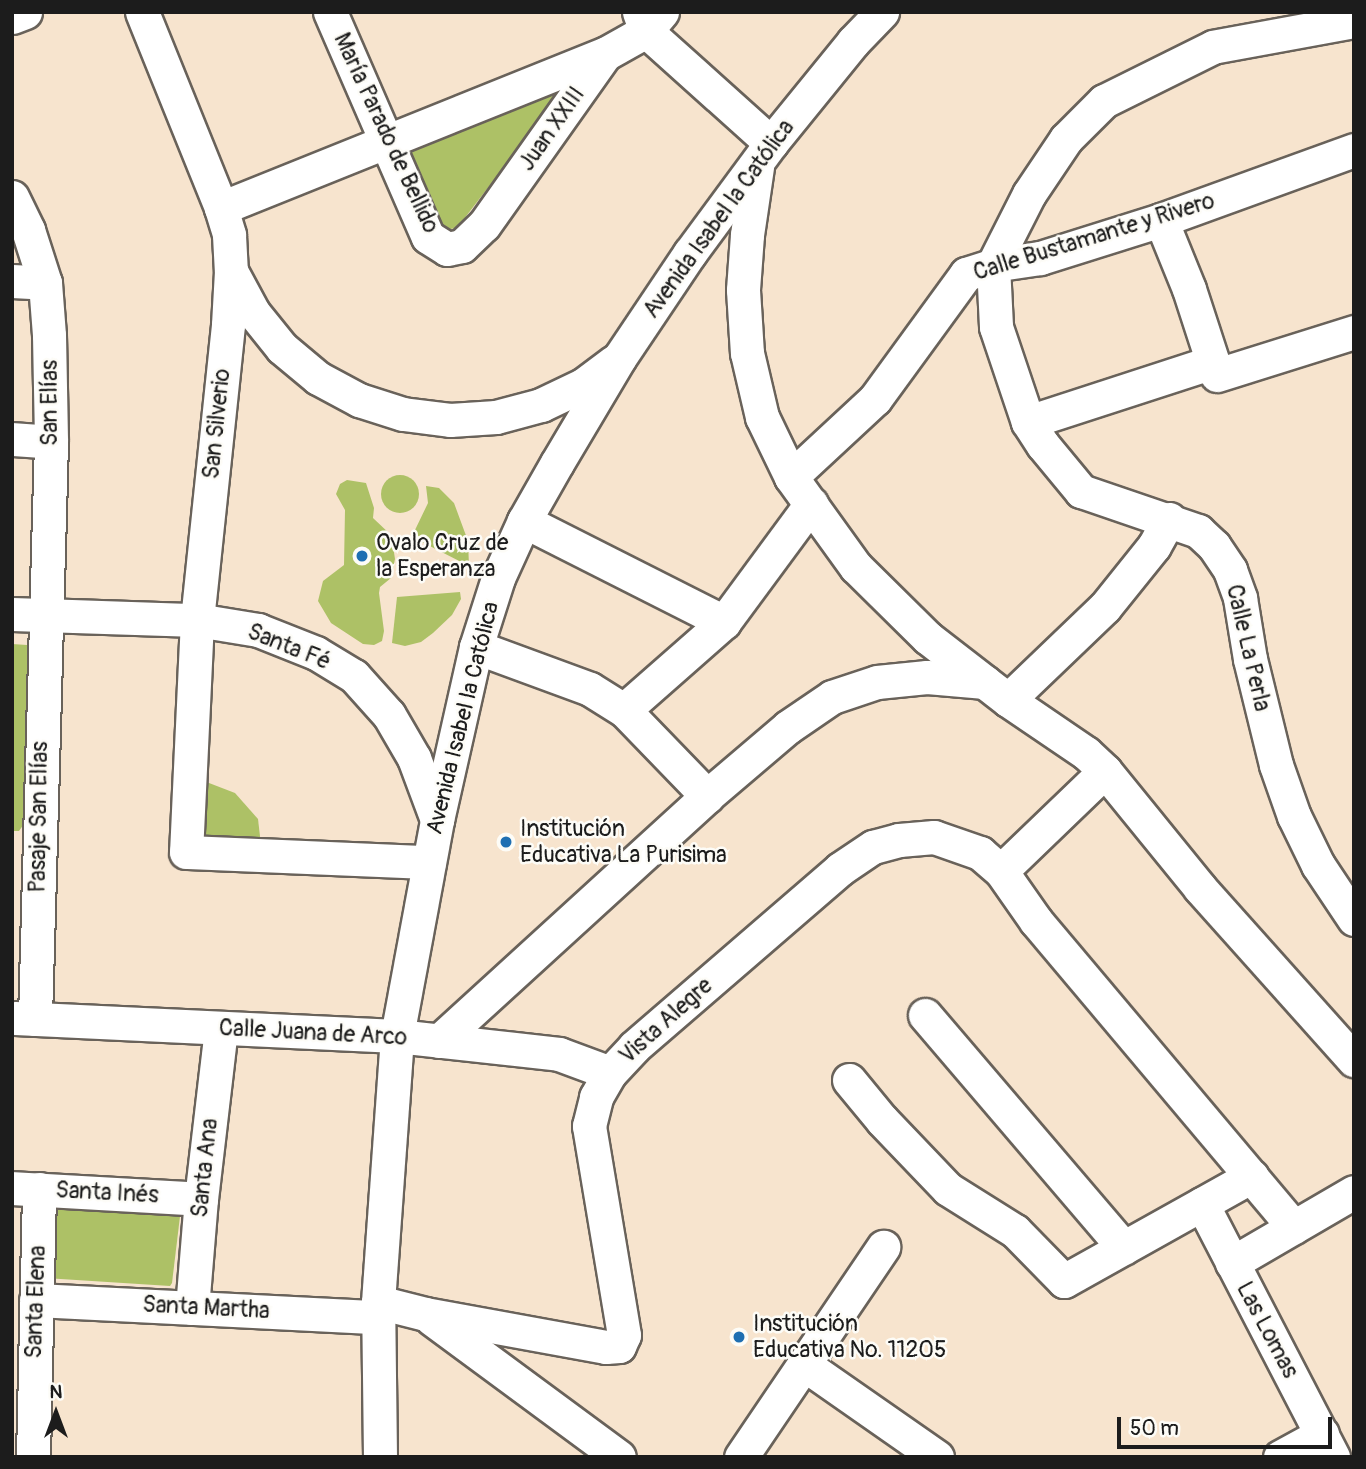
<!DOCTYPE html>
<html>
<head>
<meta charset="utf-8">
<style>
  body { margin:0 }
  #map { position:relative; width:1366px; height:1469px; overflow:hidden; background:#f7e4ce; font-family:Pangolin,sans-serif }
  div>[style] { position:absolute }
  .green>* { inset:0; background:#adc166 }
  .round { border-radius:50% }
  .roads { filter:drop-shadow(2px 0 #69625a) drop-shadow(-2px 0 #69625a) drop-shadow(0 2px #69625a) drop-shadow(0 -2px #69625a) }
  .minor>* { height:33px; margin:-16.5px; padding:0 16.5px; transform-origin:16.5px; border-radius:16.5px; background:#fff }
  .dots>* { width:19px; height:19px; translate:-50% -50%; box-sizing:border-box; border:4px solid #fdfcf7; border-radius:50% }
  span { translate:-50% -50%; white-space:nowrap; text-align:center; line-height:1.15; -webkit-text-stroke:5px #fdfcf7; paint-order:stroke }
  .street-label { font-size:23px; color:#1c1c1c }
  .poi-label { font-size:23px; color:#1c1c1c }
  .left { translate:0 -50%; text-align:left }
  .frame { position:absolute; inset:0; border:14px solid #1c1c1c; pointer-events:none }
  .north { position:absolute; left:21px; top:1378px; width:70px; height:70px; -webkit-text-stroke:5px #fdfcf7; paint-order:stroke; rotate:0deg; font-size:19px; font-weight:700; line-height:28px; text-align:center; color:#1c1c1c }
  .north::after { content:''; display:block; margin:auto; width:24px; height:32px; background:#1c1c1c; clip-path:polygon(50% 0,100% 100%,50% 72%,0 100%) }
  .scale { position:absolute; left:1117px; top:1417px; width:215px; height:32px; box-sizing:border-box; border:4px solid #1c1c1c; border-top:0; padding-left:9px; font-size:21px; line-height:24px; white-space:nowrap; color:#1c1c1c; -webkit-text-stroke:5px #fdfcf7; paint-order:stroke }
</style>
</head>
<body>
<div id="map">
  <div class="green">
    <i style="clip-path:polygon(567px 85px,457px 228px,443px 230px,401px 152px)"></i>
    <i class="round" style="left:381px;top:475px;width:38px;height:38px"></i>
    <i style="clip-path:polygon(347px 480px,366px 483px,374px 508px,373px 518px,391px 535px,393px 546px,395px 559px,391px 578px,380px 587px,379px 593px,384px 631px,382px 641px,374px 645px,363px 644px,331px 623px,318px 601px,323px 581px,344px 565px,345px 510px,336px 494px,340px 484px)"></i>
    <i style="clip-path:polygon(426px 486px,439px 488px,454px 503px,468px 541px,469px 566px,420px 541px,415px 530px,428px 503px)"></i>
    <i style="clip-path:polygon(460px 592px,461px 599px,452px 615px,433px 633px,421px 642px,405px 646px,392px 643px,397px 597px)"></i>
    <i style="clip-path:polygon(12px 644px,27px 645px,31px 650px,26px 821px,19px 831px,12px 831px)"></i>
    <i style="clip-path:polygon(196px 778px,235px 793px,258px 819px,261px 845px,212px 841px,201px 829px)"></i>
    <i style="clip-path:polygon(46px 1200px,181px 1208px,172px 1283px,170px 1286px,45px 1278px)"></i>
  </div>
  <div class="roads">
    <div class="minor">
      <i style="left:142px;top:12px;width:211px;rotate:68deg"></i>
      <i style="left:221px;top:208px;width:28px;rotate:73deg"></i>
      <i style="left:229px;top:235px;width:36px;rotate:87deg"></i>
      <i style="left:231px;top:271px;width:54px;rotate:93.2deg"></i>
      <i style="left:228px;top:325px;width:297px;rotate:96deg"></i>
      <i style="left:197px;top:620px;width:232px;rotate:92.7deg"></i>
      <i style="left:186px;top:852px;width:243px;rotate:2.4deg"></i>
      <i style="left:330px;top:12px;width:245px;rotate:66.5deg"></i>
      <i style="left:428px;top:237px;width:22px;rotate:32deg"></i>
      <i style="left:447px;top:249px;width:15px;rotate:-11deg"></i>
      <i style="left:462px;top:246px;width:30px;rotate:-44deg"></i>
      <i style="left:484px;top:225px;width:209px;rotate:-54.7deg"></i>
      <i style="left:605px;top:54px;width:47px;rotate:-29.3deg"></i>
      <i style="left:646px;top:31px;width:25px;rotate:-50deg"></i>
      <i style="left:639px;top:12px;width:20px;rotate:70deg"></i>
      <i style="left:646px;top:31px;width:168px;rotate:41.9deg"></i>
      <i style="left:12px;top:17px;width:14px;rotate:-21deg"></i>
      <i style="left:1354px;top:21px;width:143px;rotate:169.6deg"></i>
      <i style="left:1213px;top:47px;width:122px;rotate:153.6deg"></i>
      <i style="left:1104px;top:101px;width:54px;rotate:135deg"></i>
      <i style="left:1066px;top:139px;width:66px;rotate:123.9deg"></i>
      <i style="left:1029px;top:194px;width:80px;rotate:116.9deg"></i>
      <i style="left:993px;top:265px;width:62px;rotate:87.2deg"></i>
      <i style="left:996px;top:327px;width:100px;rotate:71.4deg"></i>
      <i style="left:1028px;top:422px;width:27px;rotate:57deg"></i>
      <i style="left:1043px;top:445px;width:60px;rotate:50.4deg"></i>
      <i style="left:1081px;top:491px;width:124px;rotate:18.9deg"></i>
      <i style="left:1198px;top:531px;width:22px;rotate:43deg"></i>
      <i style="left:1214px;top:546px;width:29px;rotate:56deg"></i>
      <i style="left:1230px;top:570px;width:30px;rotate:70deg"></i>
      <i style="left:1240px;top:598px;width:62px;rotate:80.7deg"></i>
      <i style="left:1250px;top:659px;width:109px;rotate:76.2deg"></i>
      <i style="left:1276px;top:765px;width:54px;rotate:70.6deg"></i>
      <i style="left:1294px;top:816px;width:55px;rotate:63.9deg"></i>
      <i style="left:1318px;top:865px;width:65px;rotate:56.3deg"></i>
      <i style="left:757px;top:167px;width:69px;rotate:98.4deg"></i>
      <i style="left:747px;top:235px;width:55px;rotate:94.2deg"></i>
      <i style="left:743px;top:290px;width:63px;rotate:86.4deg"></i>
      <i style="left:747px;top:353px;width:66px;rotate:76.8deg"></i>
      <i style="left:762px;top:417px;width:67px;rotate:64.2deg"></i>
      <i style="left:791px;top:477px;width:111px;rotate:54.2deg"></i>
      <i style="left:856px;top:567px;width:101px;rotate:44.6deg"></i>
      <i style="left:928px;top:638px;width:101px;rotate:37.8deg"></i>
      <i style="left:1008px;top:700px;width:94px;rotate:34.2deg"></i>
      <i style="left:1086px;top:753px;width:26px;rotate:43deg"></i>
      <i style="left:1105px;top:771px;width:151px;rotate:50.9deg"></i>
      <i style="left:1200px;top:888px;width:231px;rotate:48.2deg"></i>
      <i style="left:12px;top:197px;width:37px;rotate:64deg"></i>
      <i style="left:28px;top:230px;width:56px;rotate:72.2deg"></i>
      <i style="left:45px;top:283px;width:52px;rotate:85.6deg"></i>
      <i style="left:49px;top:335px;width:107px;rotate:88.9deg"></i>
      <i style="left:51px;top:442px;width:577px;rotate:91.59deg"></i>
      <i style="left:221px;top:208px;width:414px;rotate:-21.9deg"></i>
      <i style="left:1161px;top:220px;width:74px;rotate:67.9deg"></i>
      <i style="left:1189px;top:289px;width:90px;rotate:72deg"></i>
      <i style="left:1217px;top:375px;width:144px;rotate:-17.4deg"></i>
      <i style="left:231px;top:271px;width:47px;rotate:61.8deg"></i>
      <i style="left:253px;top:312px;width:46px;rotate:51.1deg"></i>
      <i style="left:282px;top:348px;width:47px;rotate:39.8deg"></i>
      <i style="left:318px;top:378px;width:47px;rotate:28.2deg"></i>
      <i style="left:359px;top:400px;width:46px;rotate:17.7deg"></i>
      <i style="left:403px;top:414px;width:47px;rotate:7.3deg"></i>
      <i style="left:450px;top:420px;width:46px;rotate:-3.7deg"></i>
      <i style="left:496px;top:417px;width:47px;rotate:-14.9deg"></i>
      <i style="left:541px;top:405px;width:47px;rotate:-25.5deg"></i>
      <i style="left:583px;top:385px;width:38px;rotate:-37deg"></i>
      <i style="left:12px;top:281px;width:33px;rotate:3deg"></i>
      <i style="left:1028px;top:422px;width:194px;rotate:-18deg"></i>
      <i style="left:12px;top:439px;width:39px;rotate:4deg"></i>
      <i style="left:791px;top:477px;width:115px;rotate:-42.9deg"></i>
      <i style="left:875px;top:399px;width:155px;rotate:-53.9deg"></i>
      <i style="left:966px;top:274px;width:28px;rotate:-18deg"></i>
      <i style="left:993px;top:265px;width:48px;rotate:-8.5deg"></i>
      <i style="left:1040px;top:258px;width:127px;rotate:-17.4deg"></i>
      <i style="left:1161px;top:220px;width:205px;rotate:-19.9deg"></i>
      <i style="left:524px;top:521px;width:224px;rotate:26.8deg"></i>
      <i style="left:12px;top:614px;width:185px;rotate:1.9deg"></i>
      <i style="left:197px;top:620px;width:62px;rotate:9.3deg"></i>
      <i style="left:258px;top:630px;width:62px;rotate:21.6deg"></i>
      <i style="left:316px;top:653px;width:44px;rotate:31.2deg"></i>
      <i style="left:354px;top:676px;width:52px;rotate:48.1deg"></i>
      <i style="left:389px;top:715px;width:50px;rotate:59.8deg"></i>
      <i style="left:414px;top:758px;width:66px;rotate:69.6deg"></i>
      <i style="left:476px;top:647px;width:121px;rotate:20.2deg"></i>
      <i style="left:590px;top:689px;width:40px;rotate:32deg"></i>
      <i style="left:624px;top:710px;width:120px;rotate:46deg"></i>
      <i style="left:1008px;top:700px;width:134px;rotate:-43.8deg"></i>
      <i style="left:1105px;top:607px;width:78px;rotate:-51.2deg"></i>
      <i style="left:1154px;top:546px;width:31px;rotate:-61deg"></i>
      <i style="left:624px;top:710px;width:133px;rotate:-41.3deg"></i>
      <i style="left:724px;top:622px;width:147px;rotate:-53.6deg"></i>
      <i style="left:1001px;top:871px;width:144px;rotate:-43.9deg"></i>
      <i style="left:925px;top:1015px;width:306px;rotate:49.5deg"></i>
      <i style="left:15px;top:1018px;width:382px;rotate:2.7deg"></i>
      <i style="left:397px;top:1036px;width:163px;rotate:6.3deg"></i>
      <i style="left:559px;top:1054px;width:54px;rotate:20.4deg"></i>
      <i style="left:439px;top:1041px;width:363px;rotate:-42.4deg"></i>
      <i style="left:707px;top:796px;width:106px;rotate:-40.4deg"></i>
      <i style="left:788px;top:727px;width:53px;rotate:-34.3deg"></i>
      <i style="left:832px;top:697px;width:47px;rotate:-18.4deg"></i>
      <i style="left:877px;top:682px;width:50px;rotate:-5.7deg"></i>
      <i style="left:927px;top:677px;width:58px;rotate:4.9deg"></i>
      <i style="left:849px;top:1080px;width:52px;rotate:50.5deg"></i>
      <i style="left:882px;top:1120px;width:95px;rotate:46.3deg"></i>
      <i style="left:948px;top:1189px;width:79px;rotate:32.1deg"></i>
      <i style="left:1015px;top:1231px;width:70px;rotate:45.6deg"></i>
      <i style="left:1064px;top:1281px;width:215px;rotate:-29.2deg"></i>
      <i style="left:12px;top:1188px;width:189px;rotate:3.3deg"></i>
      <i style="left:1202px;top:1204px;width:285px;rotate:62.6deg"></i>
      <i style="left:1232px;top:1263px;width:141px;rotate:-30.2deg"></i>
      <i style="left:36px;top:1300px;width:341px;rotate:2.9deg"></i>
      <i style="left:378px;top:1302px;width:49px;rotate:14.3deg"></i>
      <i style="left:425px;top:1314px;width:184px;rotate:10.3deg"></i>
      <i style="left:606px;top:1347px;width:13px;rotate:-4deg"></i>
      <i style="left:619px;top:1346px;width:12px;rotate:-66deg"></i>
      <i style="left:624px;top:1335px;width:212px;rotate:-99.5deg"></i>
      <i style="left:589px;top:1126px;width:30px;rotate:-76deg"></i>
      <i style="left:596px;top:1097px;width:28px;rotate:-60deg"></i>
      <i style="left:610px;top:1073px;width:35px;rotate:-47deg"></i>
      <i style="left:634px;top:1047px;width:272px;rotate:-40.8deg"></i>
      <i style="left:840px;top:869px;width:40px;rotate:-34deg"></i>
      <i style="left:873px;top:847px;width:27px;rotate:-15deg"></i>
      <i style="left:899px;top:840px;width:35px;rotate:-5deg"></i>
      <i style="left:934px;top:837px;width:49px;rotate:19.2deg"></i>
      <i style="left:980px;top:853px;width:28px;rotate:41deg"></i>
      <i style="left:1001px;top:871px;width:61px;rotate:55deg"></i>
      <i style="left:1036px;top:921px;width:400px;rotate:49.9deg"></i>
      <i style="left:192px;top:1308px;width:109px;rotate:-85.3deg"></i>
      <i style="left:201px;top:1199px;width:172px;rotate:-83.3deg"></i>
      <i style="left:432px;top:1319px;width:232px;rotate:36.4deg"></i>
      <i style="left:805px;top:1365px;width:161px;rotate:34.9deg"></i>
      <i style="left:33px;top:1457px;width:268px;rotate:-88.7deg"></i>
      <i style="left:380px;top:1457px;width:155px;rotate:-90.7deg"></i>
      <i style="left:378px;top:1302px;width:267px;rotate:-85.9deg"></i>
      <i style="left:397px;top:1036px;width:220px;rotate:-79.5deg"></i>
      <i style="left:437px;top:820px;width:177px;rotate:-77.3deg"></i>
      <i style="left:476px;top:647px;width:72px;rotate:-72.3deg"></i>
      <i style="left:498px;top:578px;width:63px;rotate:-65.5deg"></i>
      <i style="left:524px;top:521px;width:67px;rotate:-60.4deg"></i>
      <i style="left:557px;top:463px;width:123px;rotate:-59.3deg"></i>
      <i style="left:620px;top:357px;width:125px;rotate:-56.1deg"></i>
      <i style="left:690px;top:253px;width:137px;rotate:-53.6deg"></i>
      <i style="left:771px;top:143px;width:130px;rotate:-50.9deg"></i>
      <i style="left:853px;top:42px;width:42px;rotate:-46deg"></i>
      <i style="left:741px;top:1457px;width:254px;rotate:-55.9deg"></i>
      <i style="left:1280px;top:1457px;width:48px;rotate:-28.7deg"></i>
    </div>
  </div>
  <div class="dots">
    <i style="left:362px;top:556px;background:#1f6fb2"></i>
    <i style="left:506px;top:842px;background:#1f6fb2"></i>
    <i style="left:739px;top:1337px;background:#1f6fb2"></i>
  </div>
  <div class="street-label">
    <span style="left:552px;top:129px;rotate:-55deg">Juan XXIII</span>
    <span style="left:386px;top:133px;rotate:65deg">María Parado de Bellido</span>
    <span style="left:719px;top:219px;rotate:-54deg">Avenida Isabel la Católica</span>
    <span style="left:1094px;top:237px;rotate:-17deg">Calle Bustamante y Rivero</span>
    <span style="left:50px;top:403px;rotate:-90deg">San Elías</span>
    <span style="left:217px;top:424px;rotate:-84deg">San Silverio</span>
    <span style="left:289px;top:647px;rotate:22deg">Santa Fé</span>
    <span style="left:1248px;top:648px;rotate:77deg">Calle La Perla</span>
    <span style="left:463px;top:718px;rotate:-76deg">Avenida Isabel la Católica</span>
    <span style="left:39px;top:817px;rotate:-89deg">Pasaje San Elías</span>
    <span style="left:666px;top:1021px;rotate:-42deg">Vista Alegre</span>
    <span style="left:313px;top:1033px;rotate:3deg">Calle Juana de Arco</span>
    <span style="left:205px;top:1168px;rotate:-84deg">Santa Ana</span>
    <span style="left:107px;top:1193px;rotate:3deg">Santa Inés</span>
    <span style="left:36px;top:1302px;rotate:-88deg">Santa Elena</span>
    <span style="left:206px;top:1308px;rotate:3deg">Santa Martha</span>
    <span style="left:1267px;top:1330px;rotate:62deg">Las Lomas</span>
  </div>
  <div class="poi-label">
    <span class="left" style="left:376px;top:556px">Ovalo Cruz de<br>la Esperanza</span>
    <span class="left" style="left:520px;top:842px">Institución<br>Educativa La Purisima</span>
    <span class="left" style="left:753px;top:1337px">Institución<br>Educativa No. 11205</span>
  </div>
  <div class="frame"></div>
  <div class="north">N</div>
  <div class="scale">50 m</div>
</div>
</body>
</html>
